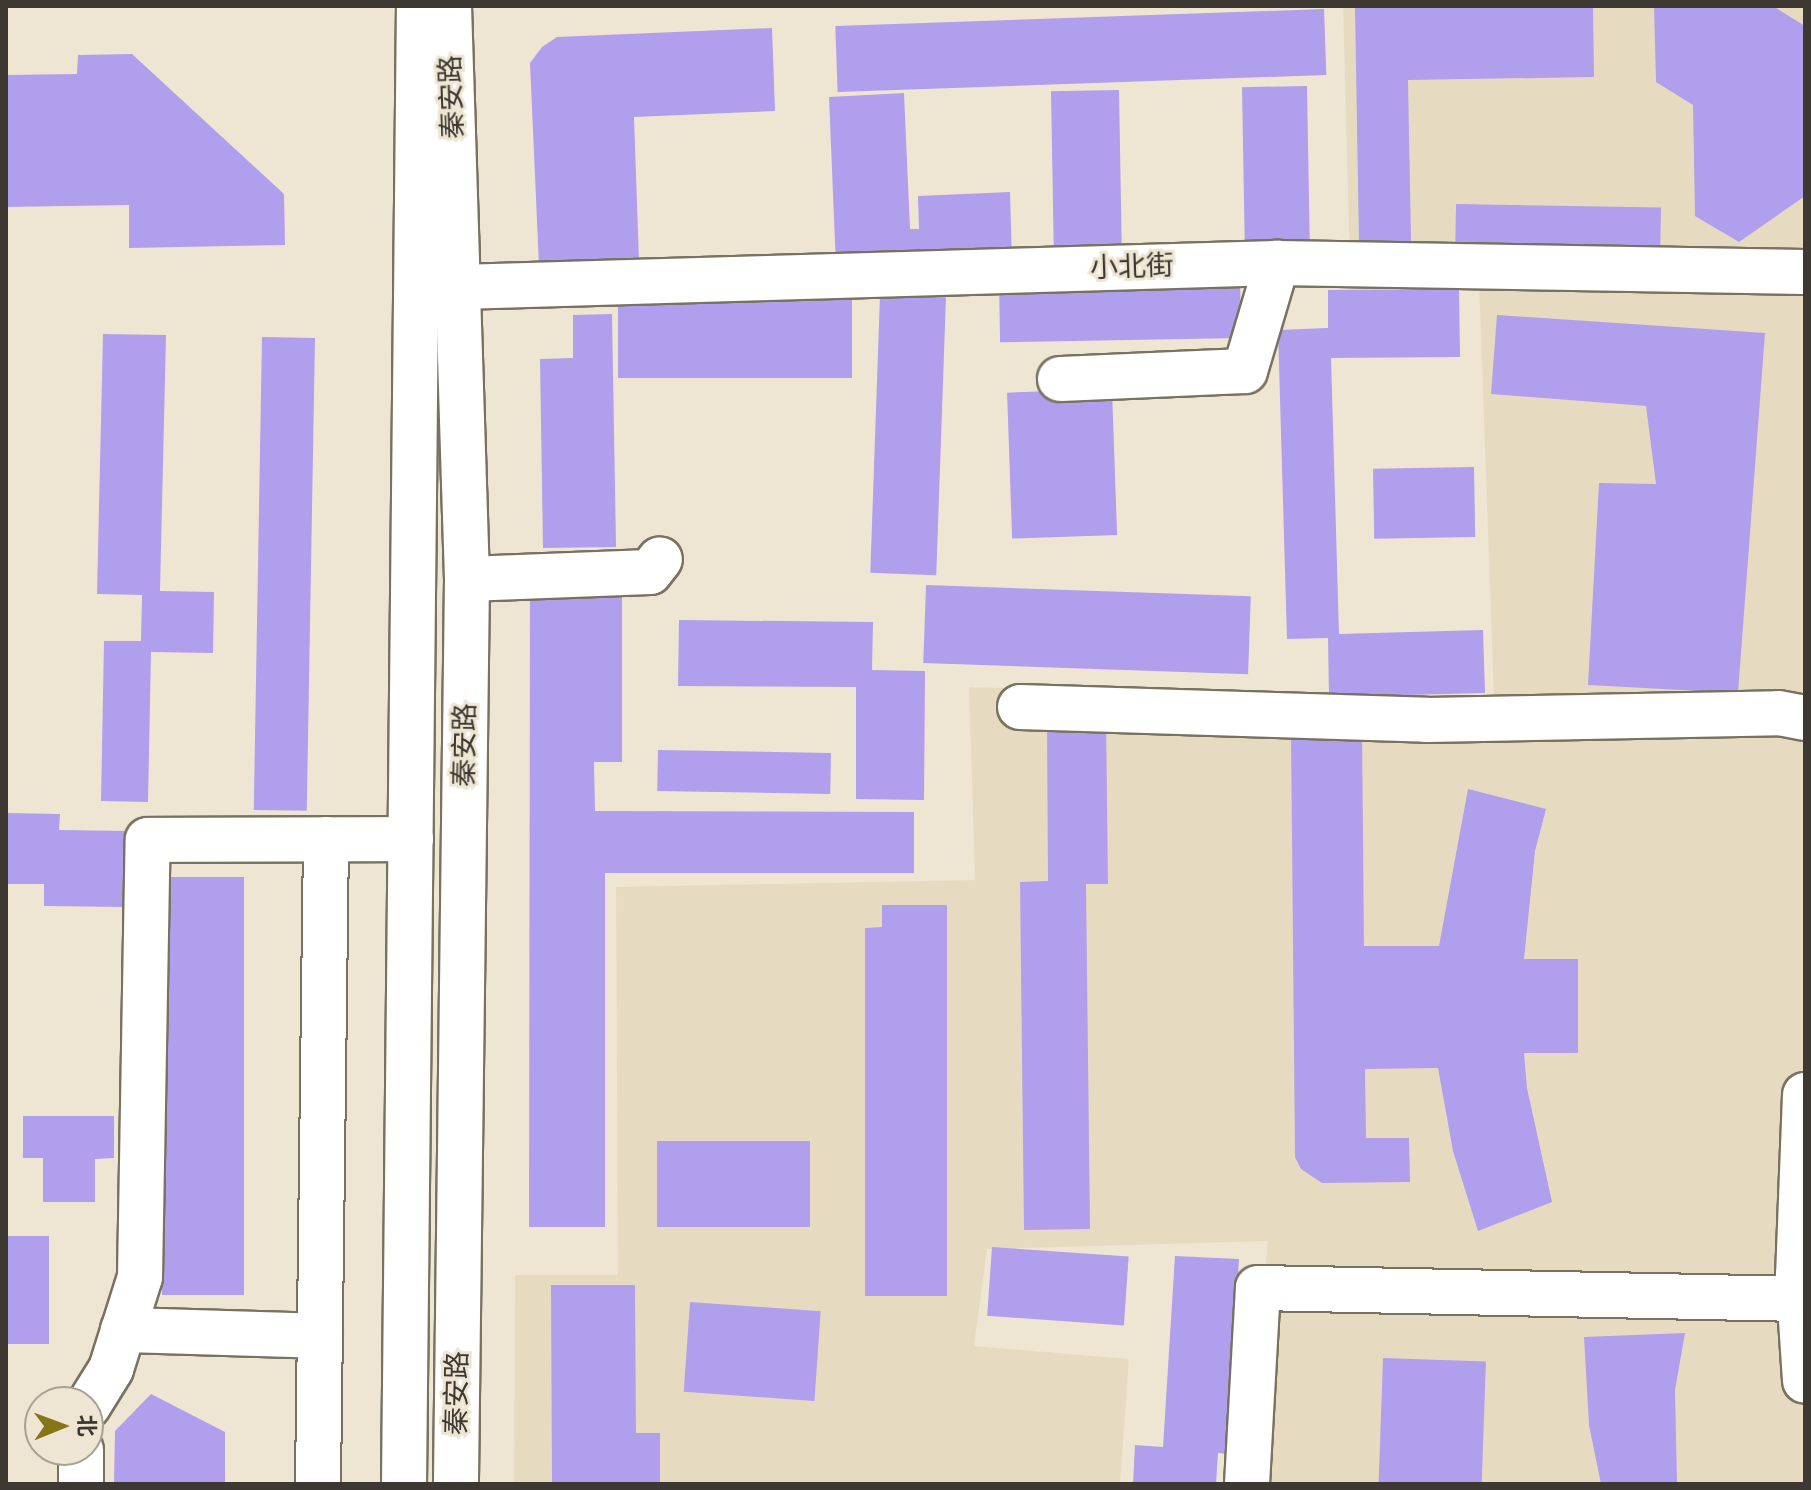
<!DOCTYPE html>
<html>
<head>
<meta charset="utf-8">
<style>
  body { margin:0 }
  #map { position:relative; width:1811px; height:1490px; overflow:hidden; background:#eee6d3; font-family:Rubik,"Noto Sans SC",sans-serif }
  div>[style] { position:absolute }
  .built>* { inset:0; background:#e6dbc1 }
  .building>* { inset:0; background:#af9fec; transform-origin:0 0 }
  .roads { filter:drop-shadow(2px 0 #797261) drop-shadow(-2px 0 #797261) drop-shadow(0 2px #797261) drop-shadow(0 -2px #797261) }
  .minor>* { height:44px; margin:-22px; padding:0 22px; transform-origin:22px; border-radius:22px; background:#fff }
  .major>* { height:44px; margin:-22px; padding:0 22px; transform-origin:22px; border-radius:22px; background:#fff }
  .highway>* { height:44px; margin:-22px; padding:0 22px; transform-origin:22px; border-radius:22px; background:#fff }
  span { translate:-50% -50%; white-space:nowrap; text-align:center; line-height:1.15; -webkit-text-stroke:6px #eee6d3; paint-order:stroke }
  .street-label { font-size:28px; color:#3d3932 }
  .frame { position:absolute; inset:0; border:8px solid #3d3932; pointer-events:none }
  .north { position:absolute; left:24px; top:1386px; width:80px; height:80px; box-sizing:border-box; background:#eee6d3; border:2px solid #a7a193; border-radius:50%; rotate:89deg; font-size:22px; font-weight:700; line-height:32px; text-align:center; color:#3d3932 }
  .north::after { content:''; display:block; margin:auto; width:28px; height:36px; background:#867517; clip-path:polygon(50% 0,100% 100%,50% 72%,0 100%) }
</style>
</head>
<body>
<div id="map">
  <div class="built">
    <i style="clip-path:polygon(1343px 6px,1805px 6px,1805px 1115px,1786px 1312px,1805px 1424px,1805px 1484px,1246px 1484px,1268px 1241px,987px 1249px,974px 1346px,1129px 1359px,1120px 1484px,514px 1484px,515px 1275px,618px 1275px,616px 887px,975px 880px,969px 687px,1494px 702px,1479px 281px,1350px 267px)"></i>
  </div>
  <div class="building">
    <i style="clip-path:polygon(1593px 6px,1594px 77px,1408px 80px,1411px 242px,1359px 243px,1355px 7px)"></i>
    <i style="clip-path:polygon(1654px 6px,1773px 6px,1805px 26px,1805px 196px,1739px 242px,1695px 216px,1693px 105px,1656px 82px)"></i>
    <i style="left:1324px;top:9px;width:66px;height:489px;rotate:88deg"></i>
    <i style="clip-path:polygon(772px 28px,775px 111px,634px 117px,639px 261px,539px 266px,530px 63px,542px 47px,557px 37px)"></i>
    <i style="clip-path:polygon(132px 54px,284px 194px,285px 245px,129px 248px,129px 205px,6px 207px,6px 75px,77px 74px,78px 55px)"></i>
    <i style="left:1307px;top:86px;width:162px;height:65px;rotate:89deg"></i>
    <i style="left:1119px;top:90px;width:167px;height:68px;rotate:89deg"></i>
    <i style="clip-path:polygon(904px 93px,910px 229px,919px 229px,918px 196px,1010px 192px,1012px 263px,836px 266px,829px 97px)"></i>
    <i style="left:1456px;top:204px;width:205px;height:49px;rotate:1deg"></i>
    <i style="left:1240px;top:278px;width:60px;height:241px;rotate:89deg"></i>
    <i style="clip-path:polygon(1459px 289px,1460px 357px,1331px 358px,1339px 634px,1483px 630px,1485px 693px,1329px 697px,1328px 638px,1287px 639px,1278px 330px,1328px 328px,1328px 290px)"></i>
    <i style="left:880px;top:295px;width:66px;height:278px;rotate:2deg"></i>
    <i style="left:618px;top:297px;width:234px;height:81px"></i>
    <i style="clip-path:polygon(612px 314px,616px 547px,543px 548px,540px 359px,573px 358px,573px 315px)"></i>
    <i style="clip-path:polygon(1497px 315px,1765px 333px,1738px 693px,1588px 685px,1599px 483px,1656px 484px,1646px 406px,1491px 394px)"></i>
    <i style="clip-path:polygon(103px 334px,166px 335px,160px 591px,214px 592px,213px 653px,151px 652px,148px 802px,101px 801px,104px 641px,141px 641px,142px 595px,97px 594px)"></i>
    <i style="left:262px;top:337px;width:53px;height:473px;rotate:1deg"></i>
    <i style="left:1112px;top:389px;width:146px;height:105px;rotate:88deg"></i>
    <i style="left:1474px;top:467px;width:70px;height:101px;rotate:89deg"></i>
    <i style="clip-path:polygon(530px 584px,622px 584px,622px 762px,594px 762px,595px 811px,914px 812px,914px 873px,605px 873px,605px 1227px,529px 1227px)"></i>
    <i style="left:926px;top:585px;width:325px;height:78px;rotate:2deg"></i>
    <i style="clip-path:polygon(679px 620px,873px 622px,872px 670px,925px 671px,924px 800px,856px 799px,856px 687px,678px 686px)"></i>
    <i style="clip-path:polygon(1106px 718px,1108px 884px,1086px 884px,1090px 1229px,1024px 1230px,1020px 882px,1048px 881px,1047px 719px)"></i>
    <i style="clip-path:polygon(1362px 731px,1364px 946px,1439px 946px,1468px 789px,1546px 809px,1535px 851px,1524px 959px,1578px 959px,1578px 1053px,1524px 1053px,1527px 1088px,1552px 1202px,1478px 1231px,1453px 1151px,1438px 1068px,1365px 1069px,1366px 1138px,1409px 1138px,1410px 1182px,1322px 1183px,1301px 1169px,1295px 1157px,1291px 732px)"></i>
    <i style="left:658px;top:750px;width:173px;height:41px;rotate:1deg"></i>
    <i style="clip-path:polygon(6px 813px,60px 814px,59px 830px,127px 831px,126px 907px,44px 906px,44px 884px,6px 884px)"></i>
    <i style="left:162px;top:877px;width:82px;height:418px"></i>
    <i style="clip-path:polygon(882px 905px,947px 905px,947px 1296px,865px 1296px,865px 928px,882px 927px)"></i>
    <i style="clip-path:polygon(23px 1116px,114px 1116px,114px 1158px,95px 1159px,95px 1202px,43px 1202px,43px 1158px,23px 1158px)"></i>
    <i style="left:657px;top:1141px;width:153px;height:86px"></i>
    <i style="left:6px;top:1236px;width:43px;height:108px"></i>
    <i style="left:992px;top:1247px;width:137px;height:69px;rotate:4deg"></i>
    <i style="clip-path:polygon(1175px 1256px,1239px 1259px,1228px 1454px,1218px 1453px,1216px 1484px,1133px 1484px,1135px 1445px,1163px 1447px)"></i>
    <i style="clip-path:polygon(551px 1285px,635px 1285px,636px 1433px,660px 1433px,660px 1484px,552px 1484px)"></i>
    <i style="left:690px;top:1302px;width:131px;height:90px;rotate:4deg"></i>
    <i style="clip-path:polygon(1685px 1333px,1675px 1390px,1677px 1484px,1601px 1484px,1589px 1425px,1584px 1337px)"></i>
    <i style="left:1383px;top:1358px;width:103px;height:126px;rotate:2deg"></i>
    <i style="clip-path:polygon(151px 1394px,225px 1432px,225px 1484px,114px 1484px,115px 1431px)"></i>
  </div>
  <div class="roads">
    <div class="minor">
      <i style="left:459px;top:287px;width:818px;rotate:-1.68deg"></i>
      <i style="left:1277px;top:263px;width:528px;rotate:0.98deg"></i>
      <i style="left:1060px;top:379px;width:185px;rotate:-2.5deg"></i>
      <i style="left:1245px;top:371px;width:113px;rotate:-73.5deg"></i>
      <i style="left:467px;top:579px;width:183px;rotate:-2.2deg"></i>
      <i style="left:650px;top:572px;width:16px;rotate:-52deg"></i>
      <i style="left:1020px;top:707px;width:407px;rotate:1.8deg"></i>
      <i style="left:1427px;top:720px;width:352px;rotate:-1.1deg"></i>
      <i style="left:1779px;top:713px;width:26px;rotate:11deg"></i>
      <i style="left:123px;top:1330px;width:197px;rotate:1.7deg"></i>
      <i style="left:88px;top:1406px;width:44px;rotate:-58.1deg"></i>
      <i style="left:111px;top:1369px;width:96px;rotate:-72.5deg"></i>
      <i style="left:140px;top:1277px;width:437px;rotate:-89deg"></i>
      <i style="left:148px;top:840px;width:263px;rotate:-0.2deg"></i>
      <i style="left:81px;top:1484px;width:34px;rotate:-90deg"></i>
      <i style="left:318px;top:1484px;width:645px;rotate:-89.29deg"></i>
      <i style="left:1247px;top:1484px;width:196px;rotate:-86.8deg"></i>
      <i style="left:1258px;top:1288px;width:542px;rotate:1.16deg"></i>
    </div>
    <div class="major">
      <i style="left:449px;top:6px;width:573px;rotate:88.2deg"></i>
      <i style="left:467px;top:579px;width:905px;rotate:90.7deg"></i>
      <i style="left:404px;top:1484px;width:1478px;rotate:-89.42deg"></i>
    </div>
    <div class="highway">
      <i style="left:1805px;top:1095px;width:180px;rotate:92.2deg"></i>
      <i style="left:1798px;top:1275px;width:106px;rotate:86.2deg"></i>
    </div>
  </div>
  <div class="street-label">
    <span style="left:452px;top:97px;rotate:-92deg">秦安路</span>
    <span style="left:1132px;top:267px;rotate:-2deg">小北街</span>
    <span style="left:465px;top:745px;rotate:-89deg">秦安路</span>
    <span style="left:457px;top:1393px;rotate:-89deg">秦安路</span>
  </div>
  <div class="frame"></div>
  <div class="north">北</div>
</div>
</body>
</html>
